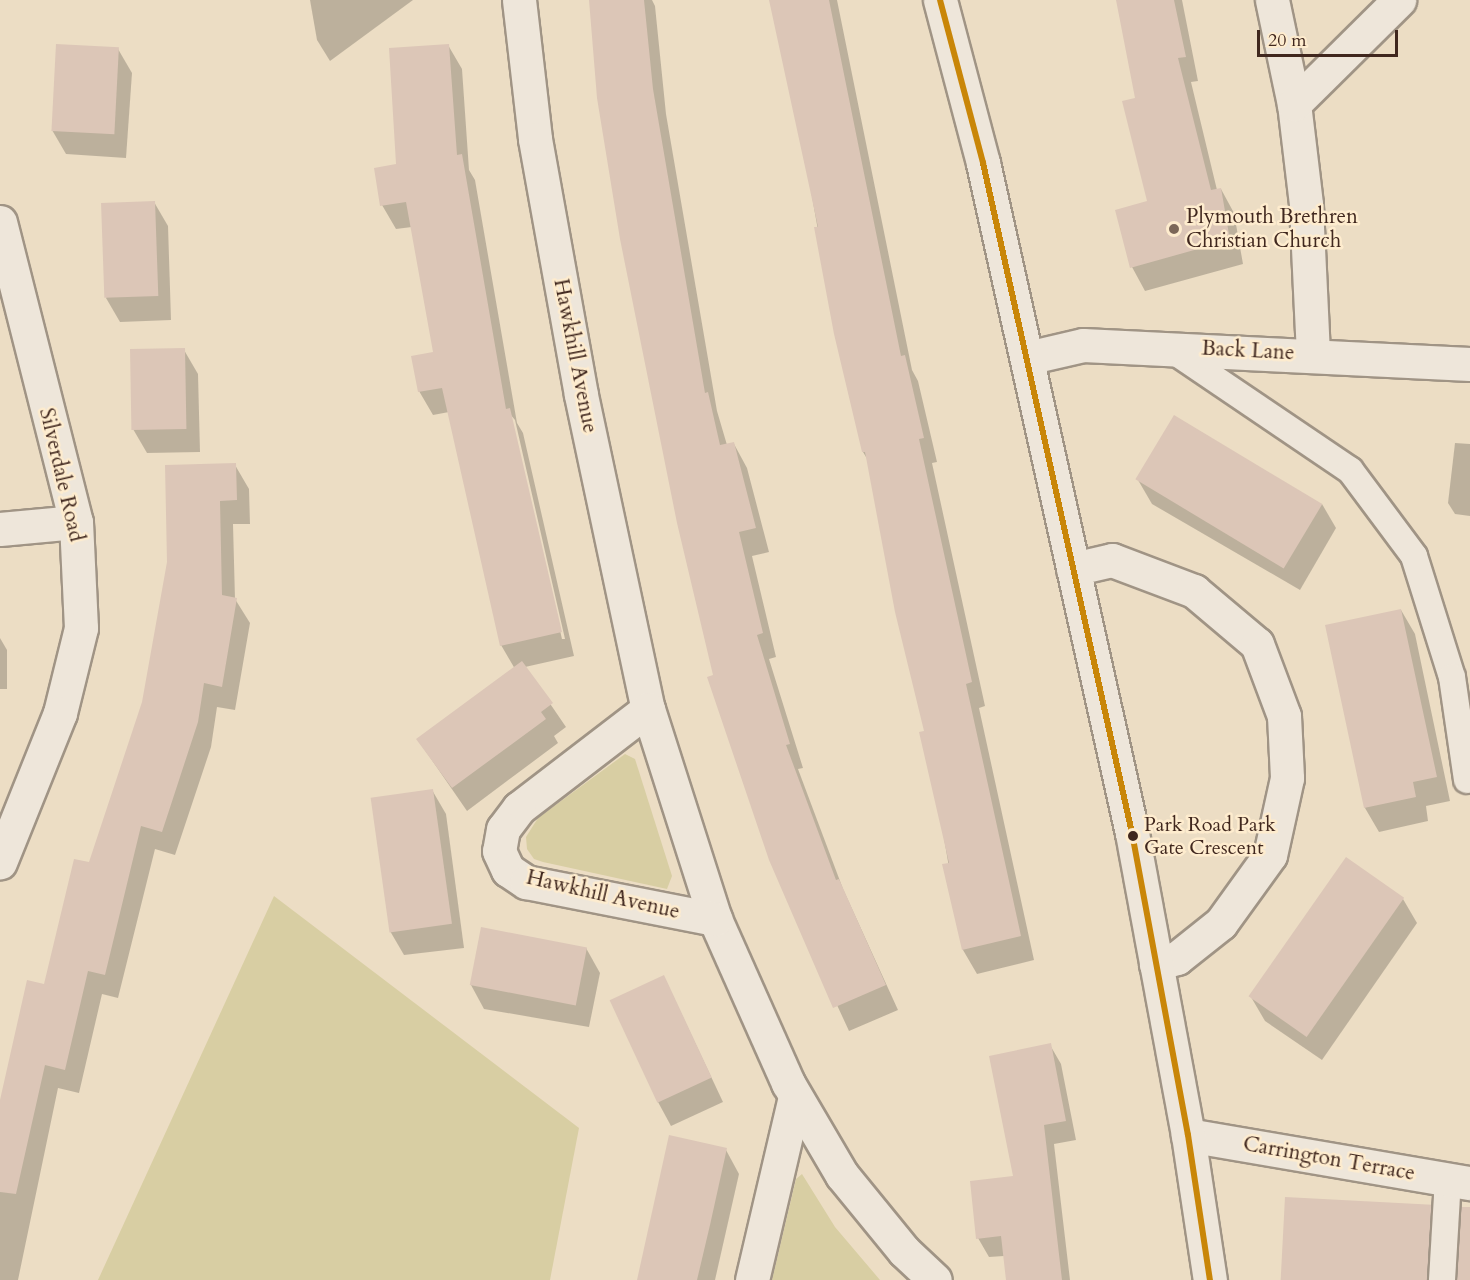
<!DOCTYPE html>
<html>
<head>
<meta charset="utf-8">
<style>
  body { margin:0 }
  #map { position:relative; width:1470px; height:1280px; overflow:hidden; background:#ecddc4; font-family:Cardo,serif }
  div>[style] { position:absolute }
  .green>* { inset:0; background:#d8cea3 }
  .shadow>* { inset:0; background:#0003 }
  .building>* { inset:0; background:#dcc6b7; transform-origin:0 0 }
  .roads { filter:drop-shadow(2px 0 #a09485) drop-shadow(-2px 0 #a09485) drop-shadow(0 2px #a09485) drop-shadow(0 -2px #a09485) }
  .lane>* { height:26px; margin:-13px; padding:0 13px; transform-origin:13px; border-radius:13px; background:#eee6da }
  .street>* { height:33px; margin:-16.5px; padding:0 16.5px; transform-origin:16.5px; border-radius:16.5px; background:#eee6da }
  .secondary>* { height:33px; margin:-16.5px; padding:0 16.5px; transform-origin:16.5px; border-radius:16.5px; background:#eee6da }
  .bus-1>* { height:6px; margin:-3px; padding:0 3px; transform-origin:3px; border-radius:3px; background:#c98608 }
  .dots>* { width:16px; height:16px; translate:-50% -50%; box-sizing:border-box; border:3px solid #feecce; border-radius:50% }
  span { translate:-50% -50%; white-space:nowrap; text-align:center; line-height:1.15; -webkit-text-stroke:5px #feecce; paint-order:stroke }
  .bus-label { font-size:20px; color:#40271e }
  .left { translate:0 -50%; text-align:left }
  .poi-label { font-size:21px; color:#40271e }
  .street-label { font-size:21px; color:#40271e }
  .scale { position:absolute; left:1257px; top:30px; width:141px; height:27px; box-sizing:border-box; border:3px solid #40271e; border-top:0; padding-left:8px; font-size:18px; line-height:21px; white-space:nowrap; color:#40271e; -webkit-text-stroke:4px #feecce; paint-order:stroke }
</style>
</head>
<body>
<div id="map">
  <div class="green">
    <i style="clip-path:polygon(625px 754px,635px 759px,672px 876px,667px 889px,543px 862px,534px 859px,527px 849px,526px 837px,538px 818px)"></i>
    <i style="clip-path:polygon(274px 896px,579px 1128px,550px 1280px,98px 1280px)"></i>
    <i style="clip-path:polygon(802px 1174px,835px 1227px,880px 1280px,772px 1280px,796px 1179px)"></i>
  </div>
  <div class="shadow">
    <i style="clip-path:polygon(310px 0,413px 0,330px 61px,317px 40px)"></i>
    <i style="clip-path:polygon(590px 0,652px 0,655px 6px,666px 114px,717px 411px,727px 445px,734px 444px,747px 468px,769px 552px,752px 556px,776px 657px,769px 659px,803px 768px,798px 769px,843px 889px,898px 1010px,849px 1031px,770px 860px,715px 676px)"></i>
    <i style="clip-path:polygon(772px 0,837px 0,912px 370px,918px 381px,937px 462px,932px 463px,985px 706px,979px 708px,1034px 960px,977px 974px,963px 950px,926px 732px,869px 462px,863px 452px,836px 333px,803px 145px)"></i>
    <i style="clip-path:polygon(1117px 0,1182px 0,1198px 81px,1191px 82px,1217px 190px,1221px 189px,1234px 213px,1243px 264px,1145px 291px,1132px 267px,1149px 202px,1137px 99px)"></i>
    <i style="clip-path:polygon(evenodd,448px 45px,462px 69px,469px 170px,475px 180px,517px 423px,523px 433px,574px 656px,525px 667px,566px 727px,554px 736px,558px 743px,467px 811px,418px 740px,515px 669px,501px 645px,449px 412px,433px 415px,419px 391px,435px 353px,412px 227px,396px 229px,382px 205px,448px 45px,510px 414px,515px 420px,565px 639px,562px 639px,510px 414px)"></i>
    <i style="clip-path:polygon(118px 49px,132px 73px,126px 158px,66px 154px,52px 130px)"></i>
    <i style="clip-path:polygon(154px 202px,168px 226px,171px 320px,120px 322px,106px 298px)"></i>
    <i style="clip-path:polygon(184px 350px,198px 374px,200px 452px,147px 453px,133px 429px)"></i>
    <i style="clip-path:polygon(1455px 443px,1470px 444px,1470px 516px,1455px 514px,1448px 503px)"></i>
    <i style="clip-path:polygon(235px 465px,249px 489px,250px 524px,233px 524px,235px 599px,250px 623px,235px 710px,217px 707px,211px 747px,175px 855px,155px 849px,118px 998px,102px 994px,79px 1093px,58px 1088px,18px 1280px,0 1280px,0 1104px,90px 864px,144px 702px,169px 563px)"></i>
    <i style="clip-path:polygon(1138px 480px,1322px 504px,1336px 528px,1300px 590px,1152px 504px)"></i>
    <i style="clip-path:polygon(1401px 610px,1415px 634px,1450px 801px,1426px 806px,1428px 821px,1379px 832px,1365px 808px)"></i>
    <i style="clip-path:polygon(0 638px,7px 650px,7px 689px,0 689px)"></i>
    <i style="clip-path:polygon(432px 790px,446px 814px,464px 948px,404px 955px,390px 931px)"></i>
    <i style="clip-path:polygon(1403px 899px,1417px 923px,1322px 1060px,1265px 1021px,1251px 997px)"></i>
    <i style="clip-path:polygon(586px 948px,600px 973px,589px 1027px,484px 1009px,471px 985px)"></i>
    <i style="clip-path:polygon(664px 977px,723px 1102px,671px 1126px,658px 1102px)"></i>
    <i style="clip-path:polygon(1050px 1045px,1061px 1064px,1076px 1140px,1054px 1144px,1070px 1280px,1007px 1280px,1004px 1256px,989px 1257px,978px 1238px,1015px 1177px)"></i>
    <i style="clip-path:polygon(726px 1150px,739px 1174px,715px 1280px,641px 1280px)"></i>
    <i style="clip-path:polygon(1430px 1216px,1443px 1239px,1442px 1280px,1285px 1280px)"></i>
  </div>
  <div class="building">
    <i style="clip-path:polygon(589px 0,644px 0,653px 89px,705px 393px,708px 392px,720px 445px,734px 442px,756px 528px,739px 532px,763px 633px,757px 635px,790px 744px,786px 745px,836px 880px,839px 879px,886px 985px,833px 1008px,769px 860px,707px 677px,713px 675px,677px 523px,620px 239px,597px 98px)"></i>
    <i style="clip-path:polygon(769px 0,829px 0,901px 356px,905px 355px,924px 438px,919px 439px,972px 682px,966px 684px,1021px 936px,962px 950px,942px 864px,949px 863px,919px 732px,924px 731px,895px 612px,865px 452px,862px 452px,834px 334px,814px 227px,818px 227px)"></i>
    <i style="clip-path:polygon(1116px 0,1174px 0,1186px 57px,1178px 58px,1211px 190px,1221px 188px,1230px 240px,1130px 268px,1115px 210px,1147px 201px,1122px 101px,1135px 98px)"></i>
    <i style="left:56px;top:44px;width:63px;height:87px;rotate:3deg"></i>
    <i style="clip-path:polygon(449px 44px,457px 155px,462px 154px,506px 409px,510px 408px,562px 632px,500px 646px,442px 388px,418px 392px,411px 356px,433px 352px,406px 202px,380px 206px,374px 168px,396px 164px,389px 48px)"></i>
    <i style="left:155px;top:201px;width:95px;height:54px;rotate:88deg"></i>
    <i style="left:185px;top:348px;width:81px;height:55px;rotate:89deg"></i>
    <i style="left:1174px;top:415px;width:173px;height:75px;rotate:31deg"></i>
    <i style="clip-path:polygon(236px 463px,237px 500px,220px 501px,222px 595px,237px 598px,222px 687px,204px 683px,198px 722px,162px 832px,141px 826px,105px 975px,88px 971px,65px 1070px,45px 1065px,16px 1194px,0 1192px,0 1100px,27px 980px,44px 984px,74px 859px,89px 862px,142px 702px,167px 562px,165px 465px)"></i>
    <i style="clip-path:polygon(1401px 609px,1437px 777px,1413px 782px,1416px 797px,1364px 808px,1325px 625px)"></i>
    <i style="clip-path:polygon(522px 661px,553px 703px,541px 712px,546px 719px,452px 788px,416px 739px)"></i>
    <i style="left:433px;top:789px;width:136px;height:63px;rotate:82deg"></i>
    <i style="left:1346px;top:857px;width:71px;height:170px;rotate:35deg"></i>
    <i style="left:481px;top:927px;width:108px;height:59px;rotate:11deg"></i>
    <i style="left:664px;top:975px;width:113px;height:60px;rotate:65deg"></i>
    <i style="clip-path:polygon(1051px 1043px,1066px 1121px,1044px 1125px,1062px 1280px,1006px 1280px,1001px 1236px,976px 1239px,970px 1181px,1013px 1176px,989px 1056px)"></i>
    <i style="clip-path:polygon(669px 1135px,727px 1148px,710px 1225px,697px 1280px,637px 1280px)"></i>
    <i style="left:1285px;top:1197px;width:147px;height:83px;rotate:3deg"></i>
    <i style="clip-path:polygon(1461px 1207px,1470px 1207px,1470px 1280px,1457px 1280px)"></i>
  </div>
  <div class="roads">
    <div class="lane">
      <i style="left:1168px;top:347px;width:220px;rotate:34.1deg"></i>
      <i style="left:1350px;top:470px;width:107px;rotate:53.3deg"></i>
      <i style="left:1414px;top:556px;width:127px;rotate:72.6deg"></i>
      <i style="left:1452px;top:677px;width:104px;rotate:81.7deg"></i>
      <i style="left:1442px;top:1280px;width:100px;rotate:-86.6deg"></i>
    </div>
    <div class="street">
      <i style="left:519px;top:0;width:140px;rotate:83.4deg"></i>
      <i style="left:535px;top:139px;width:260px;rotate:79.8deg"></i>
      <i style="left:581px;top:395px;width:321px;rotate:78deg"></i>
      <i style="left:648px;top:709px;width:220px;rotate:72.3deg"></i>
      <i style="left:715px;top:919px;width:180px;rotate:66deg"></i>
      <i style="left:788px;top:1083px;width:107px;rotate:59.6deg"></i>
      <i style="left:842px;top:1175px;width:98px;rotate:50.8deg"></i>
      <i style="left:904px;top:1251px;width:42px;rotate:43.1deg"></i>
      <i style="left:1272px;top:0;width:106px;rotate:78.1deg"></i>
      <i style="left:0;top:222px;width:309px;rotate:75.8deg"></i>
      <i style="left:76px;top:522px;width:106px;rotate:87.3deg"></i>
      <i style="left:81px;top:628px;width:88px;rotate:103.9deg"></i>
      <i style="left:60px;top:713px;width:161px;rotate:111.9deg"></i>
      <i style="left:1313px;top:354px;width:150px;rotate:-92.7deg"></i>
      <i style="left:1306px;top:204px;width:101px;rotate:-96.8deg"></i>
      <i style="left:1294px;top:104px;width:148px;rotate:-44.7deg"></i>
      <i style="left:1027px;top:358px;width:57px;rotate:-13.1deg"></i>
      <i style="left:1083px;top:345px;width:387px;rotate:2.8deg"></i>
      <i style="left:0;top:529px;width:76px;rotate:-5.3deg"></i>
      <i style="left:1073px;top:569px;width:40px;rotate:-13deg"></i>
      <i style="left:1112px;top:560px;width:88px;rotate:20.7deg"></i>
      <i style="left:1194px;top:591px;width:82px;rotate:40.1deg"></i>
      <i style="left:1257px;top:644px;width:77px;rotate:69.4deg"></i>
      <i style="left:1284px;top:716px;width:62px;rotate:87.2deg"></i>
      <i style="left:1287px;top:778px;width:79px;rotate:102.4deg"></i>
      <i style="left:1270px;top:855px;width:84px;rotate:125.8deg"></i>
      <i style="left:1221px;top:923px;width:56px;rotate:141.5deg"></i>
      <i style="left:1177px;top:958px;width:22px;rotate:164deg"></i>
      <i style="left:648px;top:709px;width:163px;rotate:142.5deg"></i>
      <i style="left:519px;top:808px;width:26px;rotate:127deg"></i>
      <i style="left:503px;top:829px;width:22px;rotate:100deg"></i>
      <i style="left:499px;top:851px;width:21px;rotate:65deg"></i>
      <i style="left:508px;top:870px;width:22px;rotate:34deg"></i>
      <i style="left:526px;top:882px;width:193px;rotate:11.1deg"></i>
      <i style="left:1188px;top:1135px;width:286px;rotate:9.7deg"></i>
      <i style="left:752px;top:1280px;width:188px;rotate:-76.8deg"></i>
    </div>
    <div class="secondary">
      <i style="left:940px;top:0;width:169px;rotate:75.2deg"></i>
      <i style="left:983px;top:163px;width:686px;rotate:77.46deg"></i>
      <i style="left:1132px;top:833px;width:307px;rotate:79.5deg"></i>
      <i style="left:1188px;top:1135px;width:147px;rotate:81.4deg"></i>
    </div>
  </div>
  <div class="bus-1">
    <i style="left:940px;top:0;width:169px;rotate:75.2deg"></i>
    <i style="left:983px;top:163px;width:686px;rotate:77.46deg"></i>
    <i style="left:1132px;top:833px;width:307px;rotate:79.5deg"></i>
    <i style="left:1188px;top:1135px;width:147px;rotate:81.4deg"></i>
  </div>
  <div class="dots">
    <i style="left:1174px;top:229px;background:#7c6758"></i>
    <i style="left:1133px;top:836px;background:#40271e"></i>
  </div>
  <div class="bus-label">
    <span class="left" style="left:1144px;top:836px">Park Road Park<br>Gate Crescent</span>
  </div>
  <div class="poi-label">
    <span class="left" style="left:1186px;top:229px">Plymouth Brethren<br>Christian Church</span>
  </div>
  <div class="street-label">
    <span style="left:1248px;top:351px;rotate:3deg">Back Lane</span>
    <span style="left:575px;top:356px;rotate:79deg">Hawkhill Avenue</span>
    <span style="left:61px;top:475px;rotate:77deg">Silverdale Road</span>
    <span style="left:603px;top:895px;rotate:13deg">Hawkhill Avenue</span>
    <span style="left:1329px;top:1159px;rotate:10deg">Carrington Terrace</span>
  </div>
  <div class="scale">20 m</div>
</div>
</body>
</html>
